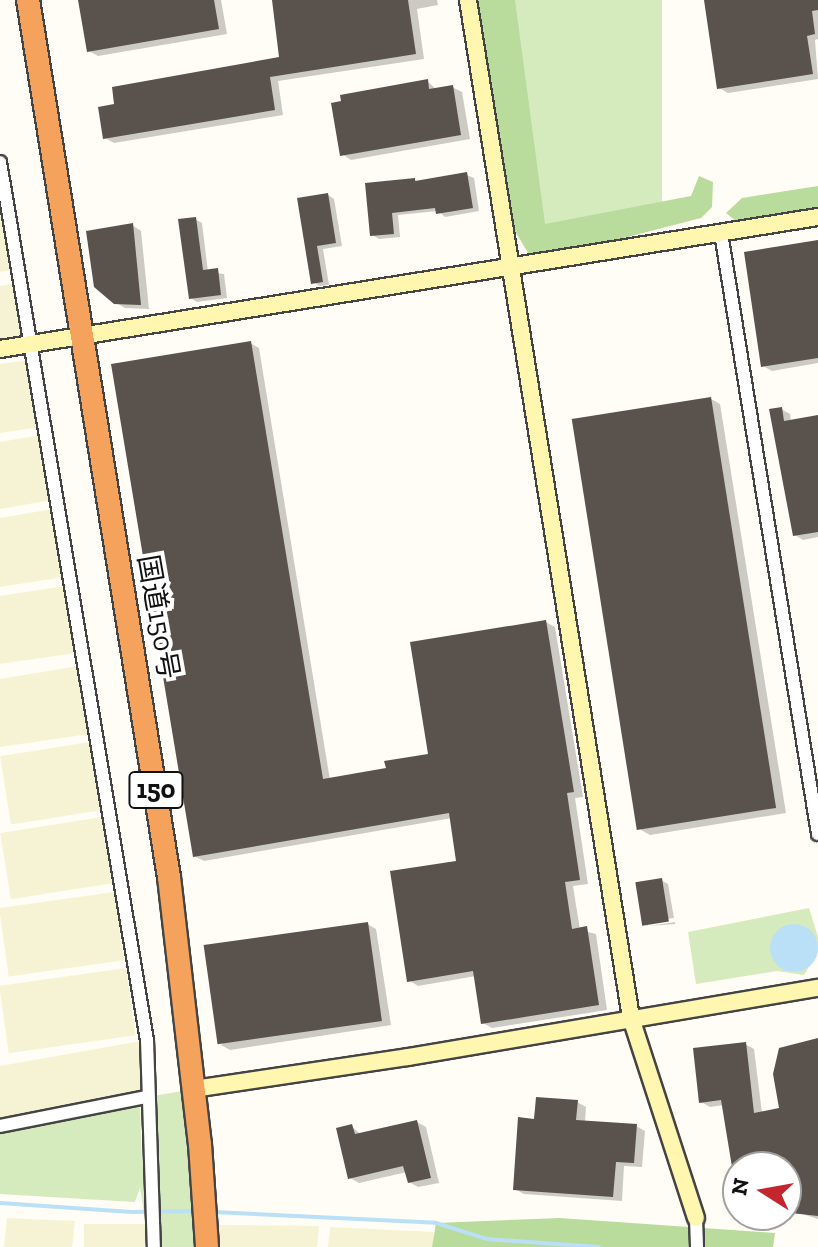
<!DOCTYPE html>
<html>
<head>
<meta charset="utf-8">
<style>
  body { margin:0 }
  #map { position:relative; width:818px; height:1247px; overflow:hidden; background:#fffdf5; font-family:"Zilla Slab","Noto Sans JP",serif }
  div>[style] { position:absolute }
  .farmland>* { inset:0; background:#f6f3d4; transform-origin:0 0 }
  .green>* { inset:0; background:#d5ebbd; transform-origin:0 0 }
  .forest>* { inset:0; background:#b9dc9c }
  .water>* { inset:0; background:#b9e0f7 }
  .round { border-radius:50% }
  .shadow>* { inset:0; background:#0003 }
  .stream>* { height:4px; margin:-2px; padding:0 2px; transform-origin:2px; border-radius:2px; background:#b9e0f7 }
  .building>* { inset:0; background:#5a524d; transform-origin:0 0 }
  .roads { filter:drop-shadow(2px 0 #444) drop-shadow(-2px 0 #444) drop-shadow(0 2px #444) drop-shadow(0 -2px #444) }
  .street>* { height:12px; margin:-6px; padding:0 6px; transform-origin:6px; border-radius:6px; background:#fff }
  .secondary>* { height:16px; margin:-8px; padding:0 8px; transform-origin:8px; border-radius:8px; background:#fff6b0 }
  .highway>* { height:22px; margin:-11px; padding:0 11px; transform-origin:11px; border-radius:11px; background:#f5a25d }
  span { translate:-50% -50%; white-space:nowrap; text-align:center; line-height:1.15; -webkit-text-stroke:8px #fff; paint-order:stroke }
  .shield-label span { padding:2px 6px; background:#fff; border:2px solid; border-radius:6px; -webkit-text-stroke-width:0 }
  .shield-label { font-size:26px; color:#111; font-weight:700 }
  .street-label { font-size:28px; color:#111 }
  .north { position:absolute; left:722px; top:1151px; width:80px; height:80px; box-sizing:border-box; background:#fff; border:2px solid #a0a0a0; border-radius:50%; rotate:281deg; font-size:22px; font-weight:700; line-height:32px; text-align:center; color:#111 }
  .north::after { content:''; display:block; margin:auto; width:28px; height:36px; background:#c4262e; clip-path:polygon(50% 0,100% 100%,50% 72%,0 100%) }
</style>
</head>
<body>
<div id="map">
  <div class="farmland">
    <i style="clip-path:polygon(3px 202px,14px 270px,0 272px,0 203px)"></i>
    <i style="clip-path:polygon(18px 283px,28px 351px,0 356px,0 286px)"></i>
    <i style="clip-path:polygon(29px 360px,40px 427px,0 433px,0 364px)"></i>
    <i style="clip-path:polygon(41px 435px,52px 500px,0 509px,0 442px)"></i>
    <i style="clip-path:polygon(53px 509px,64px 577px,0 587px,0 518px)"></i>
    <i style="clip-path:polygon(65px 586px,76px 653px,0 664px,0 596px)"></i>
    <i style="clip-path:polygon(78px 666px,89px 734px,0 747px,0 679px)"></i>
    <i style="left:90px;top:742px;width:69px;height:91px;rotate:81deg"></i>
    <i style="left:102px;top:817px;width:67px;height:103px;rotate:81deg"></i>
    <i style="left:114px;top:892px;width:69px;height:116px;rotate:82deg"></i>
    <i style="left:126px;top:968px;width:68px;height:128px;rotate:82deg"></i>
    <i style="clip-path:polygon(147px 1040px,147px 1097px,140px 1106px,0 1129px,0 1066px)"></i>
    <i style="clip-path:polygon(219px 1212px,220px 1225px,319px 1226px,317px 1247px,219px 1247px)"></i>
    <i style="clip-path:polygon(7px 1218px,75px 1221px,72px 1247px,4px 1247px)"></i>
    <i style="left:84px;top:1224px;width:64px;height:23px"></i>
    <i style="clip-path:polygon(330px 1227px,434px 1232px,432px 1247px,328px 1247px)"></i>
  </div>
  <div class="green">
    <i style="left:511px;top:0;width:151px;height:227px"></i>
    <i style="clip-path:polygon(809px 908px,818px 937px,818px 952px,804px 975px,777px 971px,696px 984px,688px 932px)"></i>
    <i style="clip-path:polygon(194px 1089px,198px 1247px,149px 1247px,140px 1187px,135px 1202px,0 1194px,0 1131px,140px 1106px,142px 1164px,147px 1097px)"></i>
  </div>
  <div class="forest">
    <i style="clip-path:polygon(478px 0,515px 0,545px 224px,691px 196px,699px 176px,713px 182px,712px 207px,701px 218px,608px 242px,530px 256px,513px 228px)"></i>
    <i style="clip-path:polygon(818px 186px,818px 211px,740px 224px,726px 213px,742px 198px)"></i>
    <i style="clip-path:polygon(560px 1218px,775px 1233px,773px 1247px,432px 1247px,436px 1223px)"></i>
  </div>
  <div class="water">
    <i class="round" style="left:770px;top:924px;width:48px;height:48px"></i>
  </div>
  <div class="shadow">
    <i style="clip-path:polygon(80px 0,221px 0,227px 34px,98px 56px,89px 51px)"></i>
    <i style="clip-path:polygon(273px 0,437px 0,438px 5px,417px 9px,424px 59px,278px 81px,283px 115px,114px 143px,105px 138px,281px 59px)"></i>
    <i style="clip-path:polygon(706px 0,818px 0,818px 39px,815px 40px,818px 79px,728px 93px,719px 88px)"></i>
    <i style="clip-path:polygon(427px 81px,437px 90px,452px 87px,462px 92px,470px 139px,351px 160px,342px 154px)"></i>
    <i style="clip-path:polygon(467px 175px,474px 178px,479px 211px,445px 217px,438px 211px,398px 215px,400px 237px,379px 239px,372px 235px,415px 180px,419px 182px)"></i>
    <i style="clip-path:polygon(328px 195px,334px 199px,342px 246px,323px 249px,329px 285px,320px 286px,313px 282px,299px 200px)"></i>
    <i style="clip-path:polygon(195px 219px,202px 223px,208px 272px,224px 274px,227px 298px,197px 302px,191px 298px)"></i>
    <i style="clip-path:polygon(132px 225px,141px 231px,149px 309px,125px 308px,115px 302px)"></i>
    <i style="clip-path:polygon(818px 242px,818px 363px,772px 371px,763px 366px)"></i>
    <i style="clip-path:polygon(250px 343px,259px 348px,330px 780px,388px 770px,430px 755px,546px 622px,555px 627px,583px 797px,575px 798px,588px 884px,573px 886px,580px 930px,596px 934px,607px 1010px,492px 1028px,483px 1023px,476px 976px,418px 986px,409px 980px,458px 862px,452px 818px,204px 861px,194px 856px)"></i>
    <i style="clip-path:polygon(711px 399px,720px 404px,786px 813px,650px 835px,641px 830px)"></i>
    <i style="clip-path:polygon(781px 409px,790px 414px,791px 422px,818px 417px,818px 537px,803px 540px,795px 535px)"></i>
    <i style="clip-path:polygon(661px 880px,668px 884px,674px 918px,648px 922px,648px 926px,645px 924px)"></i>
    <i style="clip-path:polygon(675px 922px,675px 924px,649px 926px)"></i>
    <i style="clip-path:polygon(367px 924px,376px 929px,391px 1025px,230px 1050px,221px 1045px)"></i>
    <i style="clip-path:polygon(818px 1040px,818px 1219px,793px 1211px,793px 1195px,786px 1196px,786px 1167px,738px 1167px,738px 1187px,724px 1105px,710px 1107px,701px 1102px,745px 1044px,754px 1049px,762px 1113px,781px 1110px)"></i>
    <i style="clip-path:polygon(577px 1102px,586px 1107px,585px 1122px,636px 1126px,645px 1131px,642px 1167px,624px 1166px,622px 1201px,524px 1194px,515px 1189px,536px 1121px)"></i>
    <i style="clip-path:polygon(417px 1122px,426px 1127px,439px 1183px,418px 1187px,409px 1182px,407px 1172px,359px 1183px,350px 1178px,352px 1127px,362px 1135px)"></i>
  </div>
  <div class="stream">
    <i style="left:0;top:1203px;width:132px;rotate:3.9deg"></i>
    <i style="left:132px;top:1212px;width:65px;rotate:-0.9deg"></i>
    <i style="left:214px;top:1212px;width:222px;rotate:2.8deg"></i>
    <i style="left:436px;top:1223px;width:53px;rotate:17.4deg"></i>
    <i style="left:487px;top:1239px;width:112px;rotate:4.1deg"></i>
  </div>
  <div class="building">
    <i style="clip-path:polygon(78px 0,214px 0,219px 29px,87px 52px)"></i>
    <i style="clip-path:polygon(272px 0,408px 0,416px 54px,270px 77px,275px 110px,103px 139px,98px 107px,114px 104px,112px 87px,279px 57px)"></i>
    <i style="clip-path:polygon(704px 0,818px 0,818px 10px,812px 11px,815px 34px,807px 36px,813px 74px,717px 89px)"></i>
    <i style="clip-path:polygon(428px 79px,429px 89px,453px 85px,461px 135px,340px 156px,331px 103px,341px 101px,340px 95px)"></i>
    <i style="clip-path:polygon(467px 172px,473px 208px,436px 214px,435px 208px,392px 213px,394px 234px,370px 236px,365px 183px,415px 178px,415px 181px)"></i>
    <i style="clip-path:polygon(328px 193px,336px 243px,317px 246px,323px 282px,311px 284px,297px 198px)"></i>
    <i style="clip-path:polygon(196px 217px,203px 270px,218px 268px,221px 295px,189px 299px,178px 219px)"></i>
    <i style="clip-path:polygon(133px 223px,141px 305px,114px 304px,94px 287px,86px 231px)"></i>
    <i style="clip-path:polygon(818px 240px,818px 358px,761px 367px,744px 252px)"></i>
    <i style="clip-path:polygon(251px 341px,323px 779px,386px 768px,384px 761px,428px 754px,410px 642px,546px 620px,574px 792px,567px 793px,580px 880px,565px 882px,572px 929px,587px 926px,599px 1005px,481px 1024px,473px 971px,407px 982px,390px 871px,456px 861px,449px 813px,193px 857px,111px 364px)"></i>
    <i style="left:711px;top:397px;width:416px;height:141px;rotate:81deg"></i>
    <i style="clip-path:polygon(782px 407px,784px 421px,818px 415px,818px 532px,793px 536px,769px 409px)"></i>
    <i style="left:662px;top:878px;width:44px;height:27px;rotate:81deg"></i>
    <i style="left:368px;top:922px;width:100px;height:166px;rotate:82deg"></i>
    <i style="clip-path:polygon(818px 1038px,818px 1216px,791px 1213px,791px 1167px,732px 1167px,721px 1100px,699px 1103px,693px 1048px,746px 1042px,754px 1113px,779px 1108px,773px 1074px,779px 1048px)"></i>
    <i style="clip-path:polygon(536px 1097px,578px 1100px,576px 1120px,637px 1124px,634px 1163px,616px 1162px,613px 1197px,513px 1190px,518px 1117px,534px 1119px)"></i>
    <i style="clip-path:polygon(417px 1120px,431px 1178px,408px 1183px,403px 1166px,348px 1179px,336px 1128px,352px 1124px,355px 1134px)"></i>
  </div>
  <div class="roads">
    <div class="street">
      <i style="left:0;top:162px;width:890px;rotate:80.5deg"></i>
      <i style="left:147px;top:1040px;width:207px;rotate:88.1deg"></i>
      <i style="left:721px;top:233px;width:609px;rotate:80.83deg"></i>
      <i style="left:0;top:1126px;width:150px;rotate:-11.2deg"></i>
      <i style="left:696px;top:1218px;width:29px;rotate:88deg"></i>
    </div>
    <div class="secondary">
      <i style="left:468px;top:0;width:1031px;rotate:80.9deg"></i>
      <i style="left:631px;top:1018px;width:210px;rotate:72deg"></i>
      <i style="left:0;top:349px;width:829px;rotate:-9.17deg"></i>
      <i style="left:194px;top:1089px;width:216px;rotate:-8.5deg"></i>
      <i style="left:408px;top:1057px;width:416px;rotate:-9.6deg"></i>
    </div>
    <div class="highway">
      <i style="left:28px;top:0;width:888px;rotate:80.87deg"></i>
      <i style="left:169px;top:877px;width:269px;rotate:83.4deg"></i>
      <i style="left:200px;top:1144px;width:103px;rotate:86.1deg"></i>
    </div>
  </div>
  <div class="shield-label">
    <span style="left:156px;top:790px">150</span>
  </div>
  <div class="street-label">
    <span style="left:158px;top:617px;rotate:80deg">国道150号</span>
  </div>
  <div class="north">N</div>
</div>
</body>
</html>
